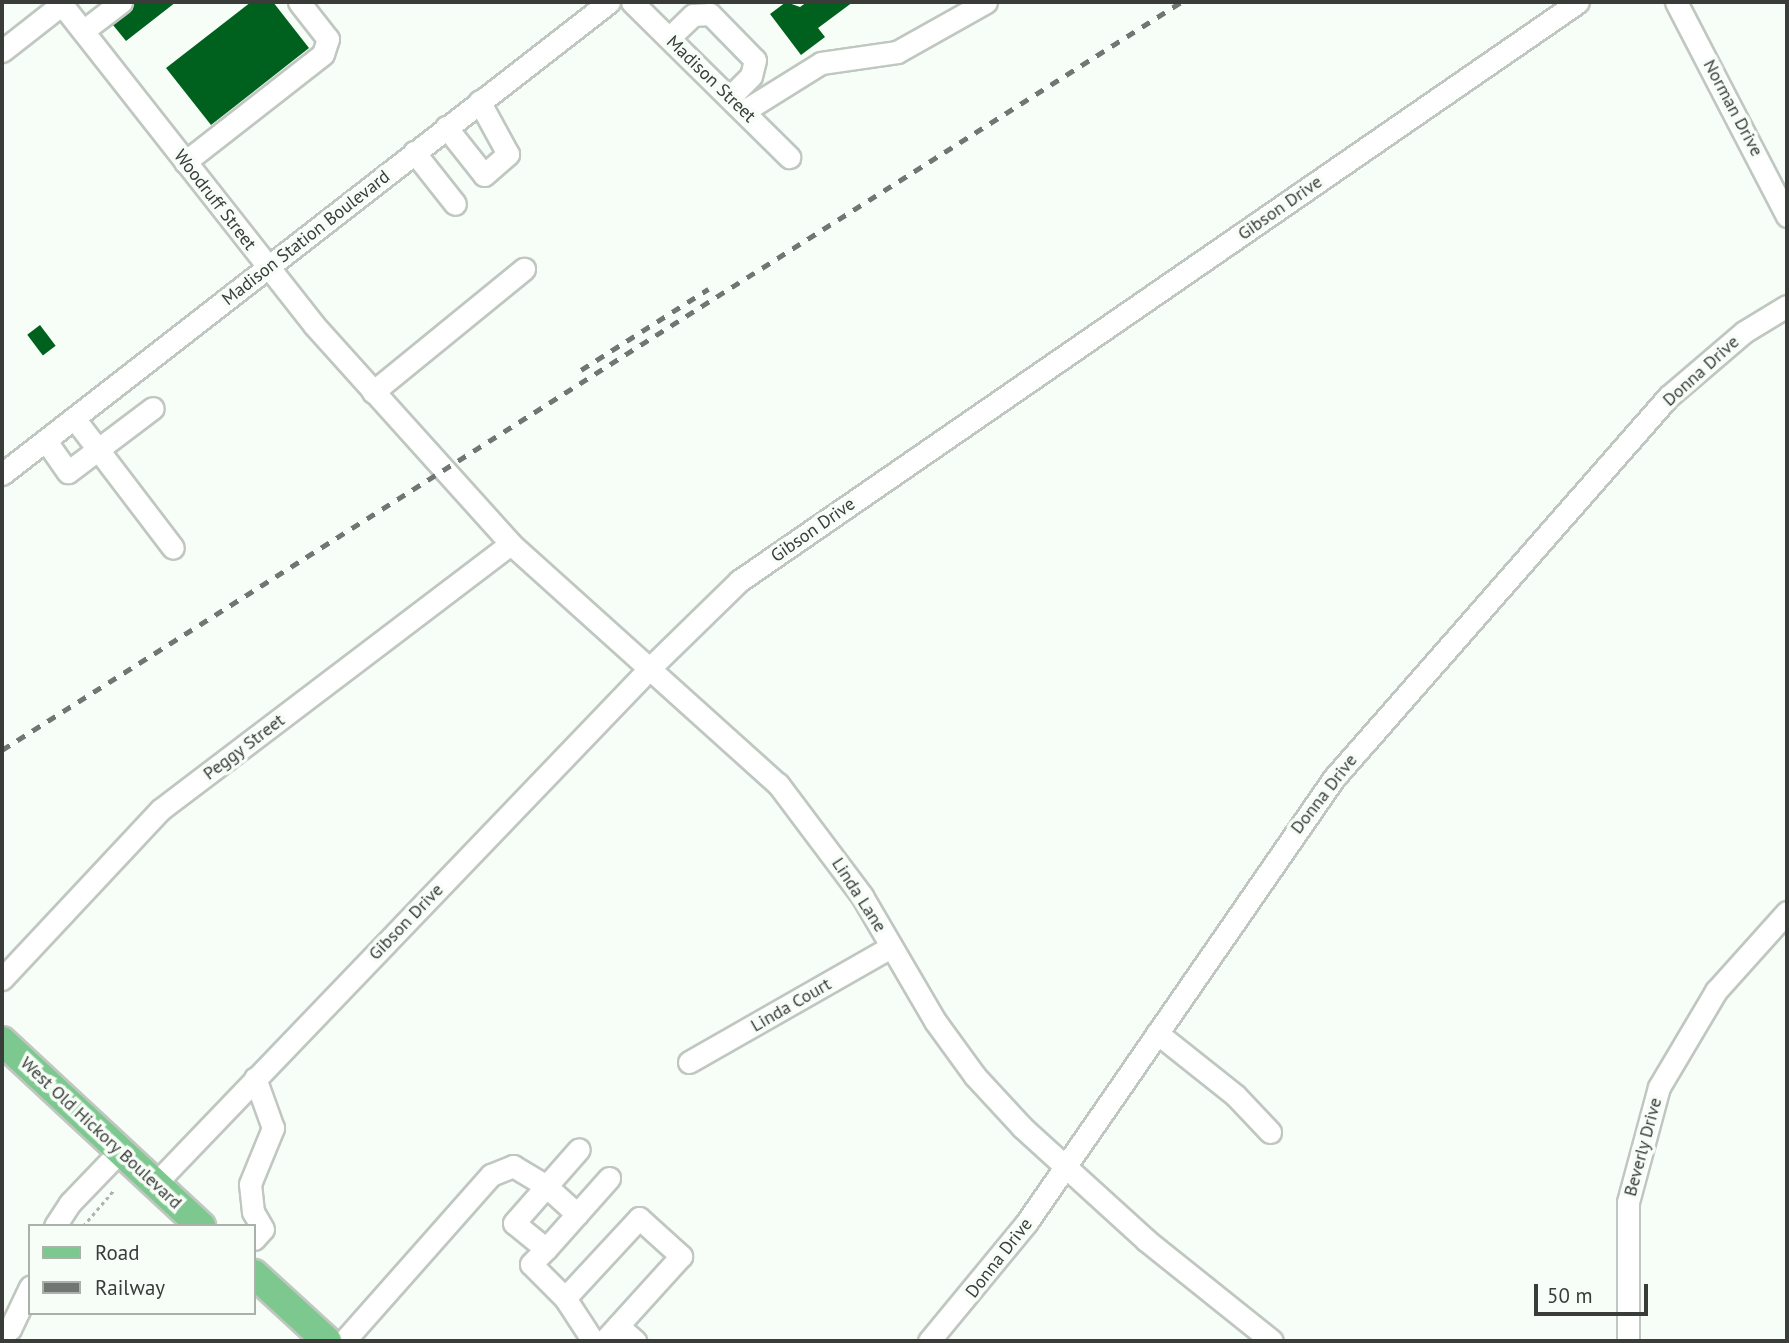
<!DOCTYPE html>
<html>
<head>
<meta charset="utf-8">
<style>
  body { margin:0 }
  #map { position:relative; width:1789px; height:1343px; overflow:hidden; background:#f7fdf7; font-family:"PT Sans",sans-serif }
  div>[style] { position:absolute }
  .building>* { inset:0; background:#00611f; transform-origin:0 0 }
  .path>* { height:2.5px; margin-top:-1.25px; transform-origin:0; background:repeating-linear-gradient(90deg,#afb3af 0 3.5px,transparent 0 7px) }
  .roads { filter:drop-shadow(2px 0 #c0c7c0) drop-shadow(-2px 0 #c0c7c0) drop-shadow(0 2px #c0c7c0) drop-shadow(0 -2px #c0c7c0) }
  .minor>* { height:21px; margin:-10.5px; padding:0 10.5px; transform-origin:10.5px; border-radius:10.5px; background:#fff }
  .major>* { height:28px; margin:-14px; padding:0 14px; transform-origin:14px; border-radius:14px; background:#7cc88e }
  .rail>* { height:4.5px; margin-top:-2.25px; transform-origin:0; background:repeating-linear-gradient(90deg,#727672 0 9px,transparent 0 18px) }
  span { translate:-50% -50%; white-space:nowrap; text-align:center; line-height:1.15; -webkit-text-stroke:7px #f7fdf7; paint-order:stroke }
  .street-label { font-size:18px; color:#3a3c3a }
  .frame { position:absolute; inset:0; border:4px solid #3a3c3a; pointer-events:none }
  .legend { position:absolute; left:28px; top:1224px; width:228px; height:91px; box-sizing:border-box; background:#f7fdf7; border:2px solid #abb0ab; margin:0; padding:9px 12px; list-style:none; font-size:21px; color:#3a3c3a }
  .legend li { display:flex; align-items:center; gap:14px; height:35px }
  .legend b { width:35px; border:2px solid #abb0ab }
  .scale { position:absolute; left:1534px; top:1284px; width:114px; height:32px; box-sizing:border-box; border:4px solid #3a3c3a; border-top:0; padding-left:9px; font-size:21px; line-height:24px; white-space:nowrap; color:#3a3c3a; -webkit-text-stroke:5px #f7fdf7; paint-order:stroke }
</style>
</head>
<body>
<div id="map">
  <div class="building">
    <i style="clip-path:polygon(134px 2px,176px 2px,126px 41px,113px 25px,129px 12px)"></i>
    <i style="clip-path:polygon(251px 2px,273px 2px,309px 48px,211px 125px,166px 68px)"></i>
    <i style="clip-path:polygon(786px 2px,800px 7px,807px 2px,853px 2px,818px 28px,825px 37px,801px 55px,770px 14px)"></i>
    <i style="left:40px;top:325px;width:26px;height:16px;rotate:53deg"></i>
  </div>
  <div class="path">
    <i style="left:83px;top:1226px;width:48px;rotate:-49.3deg"></i>
    <i style="left:2px;top:1270px;width:9px;rotate:90deg"></i>
  </div>
  <div class="roads">
    <div class="minor">
      <i style="left:60px;top:2px;width:411px;rotate:51.8deg"></i>
      <i style="left:314px;top:325px;width:295px;rotate:48deg"></i>
      <i style="left:511px;top:544px;width:359px;rotate:42deg"></i>
      <i style="left:778px;top:784px;width:140px;rotate:53.1deg"></i>
      <i style="left:862px;top:896px;width:145px;rotate:59.7deg"></i>
      <i style="left:935px;top:1021px;width:68px;rotate:54deg"></i>
      <i style="left:975px;top:1076px;width:69px;rotate:47.3deg"></i>
      <i style="left:1022px;top:1127px;width:168px;rotate:42.3deg"></i>
      <i style="left:1146px;top:1240px;width:161px;rotate:38.7deg"></i>
      <i style="left:632px;top:2px;width:221px;rotate:44.6deg"></i>
      <i style="left:1676px;top:2px;width:241px;rotate:62.6deg"></i>
      <i style="left:83px;top:31px;width:48px;rotate:-37.3deg"></i>
      <i style="left:669px;top:38px;width:33px;rotate:-44deg"></i>
      <i style="left:693px;top:15px;width:17px;rotate:-3deg"></i>
      <i style="left:710px;top:14px;width:64px;rotate:45.6deg"></i>
      <i style="left:755px;top:60px;width:16px;rotate:104deg"></i>
      <i style="left:751px;top:76px;width:30px;rotate:135deg"></i>
      <i style="left:2px;top:51px;width:76px;rotate:-38.1deg"></i>
      <i style="left:744px;top:111px;width:91px;rotate:-31.9deg"></i>
      <i style="left:821px;top:63px;width:77px;rotate:-8.2deg"></i>
      <i style="left:897px;top:52px;width:102px;rotate:-29.3deg"></i>
      <i style="left:446px;top:127px;width:61px;rotate:51.6deg"></i>
      <i style="left:484px;top:175px;width:32px;rotate:-41deg"></i>
      <i style="left:508px;top:154px;width:60px;rotate:-118.7deg"></i>
      <i style="left:414px;top:152px;width:66px;rotate:51.7deg"></i>
      <i style="left:185px;top:162px;width:175px;rotate:-38deg"></i>
      <i style="left:323px;top:54px;width:16px;rotate:-72deg"></i>
      <i style="left:328px;top:39px;width:47px;rotate:-128.1deg"></i>
      <i style="left:373px;top:392px;width:195px;rotate:-39.2deg"></i>
      <i style="left:74px;top:418px;width:163px;rotate:52.7deg"></i>
      <i style="left:46px;top:441px;width:38px;rotate:55deg"></i>
      <i style="left:68px;top:472px;width:106px;rotate:-37deg"></i>
      <i style="left:2px;top:474px;width:769px;rotate:-37.87deg"></i>
      <i style="left:2px;top:979px;width:231px;rotate:-46.9deg"></i>
      <i style="left:160px;top:810px;width:440px;rotate:-37.2deg"></i>
      <i style="left:1157px;top:1033px;width:100px;rotate:38.5deg"></i>
      <i style="left:1235px;top:1095px;width:51px;rotate:46.6deg"></i>
      <i style="left:689px;top:1062px;width:232px;rotate:-29.7deg"></i>
      <i style="left:155px;top:1184px;width:716px;rotate:-46.19deg"></i>
      <i style="left:651px;top:667px;width:123px;rotate:-44.3deg"></i>
      <i style="left:739px;top:581px;width:1019px;rotate:-34.61deg"></i>
      <i style="left:55px;top:1226px;width:27px;rotate:-57deg"></i>
      <i style="left:70px;top:1203px;width:72px;rotate:-46.1deg"></i>
      <i style="left:254px;top:1239px;width:13px;rotate:-48deg"></i>
      <i style="left:263px;top:1229px;width:20px;rotate:-120deg"></i>
      <i style="left:253px;top:1212px;width:28px;rotate:-96deg"></i>
      <i style="left:250px;top:1184px;width:61px;rotate:-67.7deg"></i>
      <i style="left:273px;top:1128px;width:53px;rotate:-109.8deg"></i>
      <i style="left:546px;top:1249px;width:95px;rotate:-48.4deg"></i>
      <i style="left:565px;top:1298px;width:48px;rotate:-135deg"></i>
      <i style="left:531px;top:1264px;width:21px;rotate:-45deg"></i>
      <i style="left:546px;top:1249px;width:41px;rotate:-140.9deg"></i>
      <i style="left:514px;top:1223px;width:98px;rotate:-48.7deg"></i>
      <i style="left:618px;top:1326px;width:23px;rotate:41deg"></i>
      <i style="left:2px;top:1333px;width:9px;rotate:-27deg"></i>
      <i style="left:10px;top:1329px;width:47px;rotate:-64.5deg"></i>
      <i style="left:344px;top:1341px;width:222px;rotate:-48.5deg"></i>
      <i style="left:491px;top:1175px;width:24px;rotate:-22deg"></i>
      <i style="left:513px;top:1166px;width:39px;rotate:31deg"></i>
      <i style="left:546px;top:1186px;width:42px;rotate:42.1deg"></i>
      <i style="left:593px;top:1341px;width:51px;rotate:-123.1deg"></i>
      <i style="left:565px;top:1298px;width:109px;rotate:-47.2deg"></i>
      <i style="left:639px;top:1218px;width:57px;rotate:42.1deg"></i>
      <i style="left:681px;top:1256px;width:115px;rotate:132.2deg"></i>
      <i style="left:929px;top:1341px;width:154px;rotate:-50.5deg"></i>
      <i style="left:1027px;top:1222px;width:540px;rotate:-55.34deg"></i>
      <i style="left:1334px;top:778px;width:507px;rotate:-48.76deg"></i>
      <i style="left:1668px;top:397px;width:100px;rotate:-40.5deg"></i>
      <i style="left:1744px;top:332px;width:50px;rotate:-31.2deg"></i>
      <i style="left:1628px;top:1341px;width:139px;rotate:-90deg"></i>
      <i style="left:1628px;top:1202px;width:119px;rotate:-74.9deg"></i>
      <i style="left:1659px;top:1087px;width:112px;rotate:-59.3deg"></i>
      <i style="left:1716px;top:991px;width:106px;rotate:-48.1deg"></i>
    </div>
    <div class="major">
      <i style="left:2px;top:1041px;width:272px;rotate:42.9deg"></i>
      <i style="left:254px;top:1274px;width:99px;rotate:42.5deg"></i>
    </div>
  </div>
  <div class="rail">
    <i style="left:581px;top:370px;width:151px;rotate:-32.5deg"></i>
    <i style="left:2px;top:750px;width:1396px;rotate:-32.39deg"></i>
  </div>
  <div class="street-label">
    <span style="left:711px;top:79px;rotate:44deg">Madison Street</span>
    <span style="left:1733px;top:108px;rotate:62deg">Norman Drive</span>
    <span style="left:215px;top:200px;rotate:52deg">Woodruff Street</span>
    <span style="left:1280px;top:208px;rotate:-35deg">Gibson Drive</span>
    <span style="left:306px;top:238px;rotate:-38deg">Madison Station Boulevard</span>
    <span style="left:1701px;top:371px;rotate:-42deg">Donna Drive</span>
    <span style="left:813px;top:530px;rotate:-35deg">Gibson Drive</span>
    <span style="left:244px;top:747px;rotate:-37deg">Peggy Street</span>
    <span style="left:1324px;top:794px;rotate:-52deg">Donna Drive</span>
    <span style="left:859px;top:895px;rotate:57deg">Linda Lane</span>
    <span style="left:406px;top:922px;rotate:-46deg">Gibson Drive</span>
    <span style="left:791px;top:1005px;rotate:-30deg">Linda Court</span>
    <span style="left:101px;top:1133px;rotate:43deg">West Old Hickory Boulevard</span>
    <span style="left:1643px;top:1147px;rotate:-75deg">Beverly Drive</span>
    <span style="left:999px;top:1258px;rotate:-52deg">Donna Drive</span>
  </div>
  <div class="frame"></div>
  <ul class="legend">
  <li><b style="height:9px;background:#7cc88e"></b>Road</li>
  <li><b style="height:9px;background:#727672"></b>Railway</li>
  </ul>
  <div class="scale">50 m</div>
</div>
</body>
</html>
